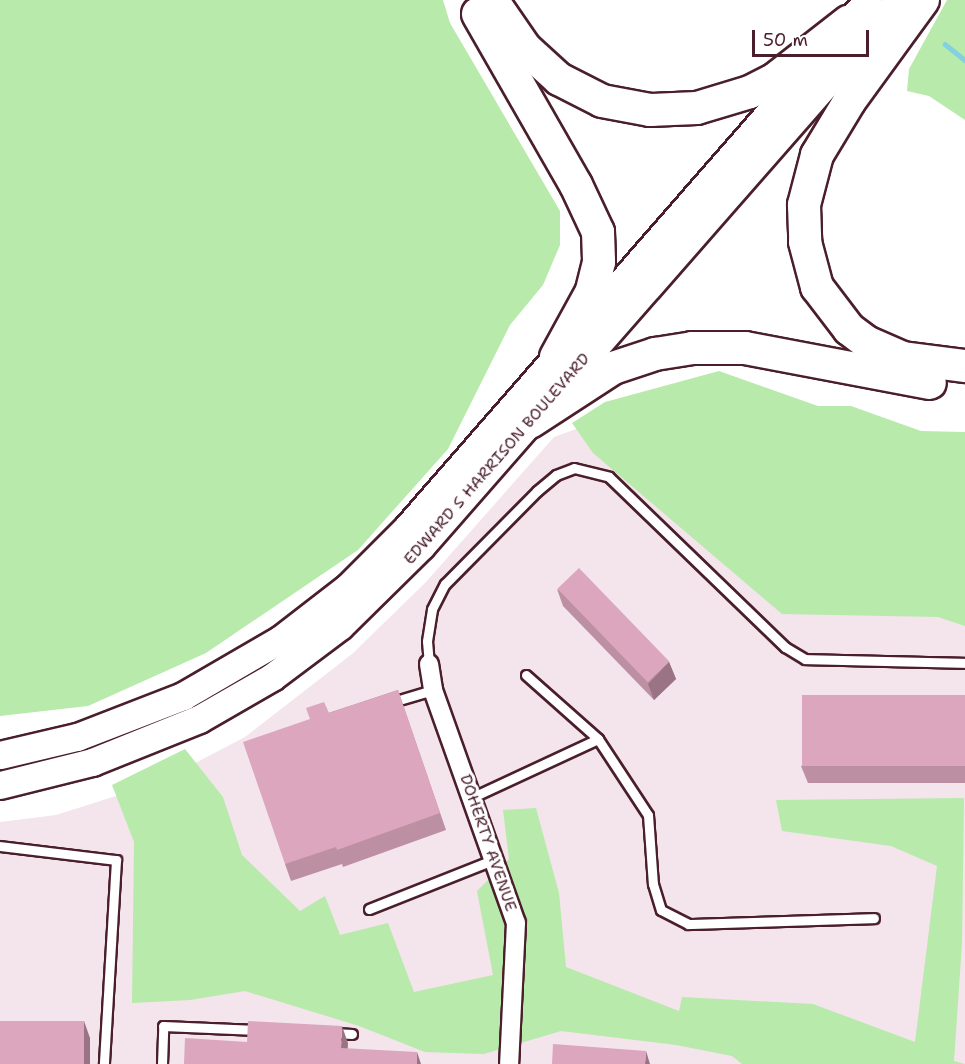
<!DOCTYPE html>
<html>
<head>
<meta charset="utf-8">
<style>
  body { margin:0 }
  #map { position:relative; width:965px; height:1064px; overflow:hidden; background:#fff; font-family:"Shantell Sans",sans-serif }
  div>[style] { position:absolute }
  .built>* { inset:0; background:#f4e4ec }
  .green>* { inset:0; background:#b7eaab }
  .stream>* { height:4.5px; margin:-2.25px; padding:0 2.25px; transform-origin:2.25px; border-radius:2.25px; background:#82d0e0 }
  .roads { filter:drop-shadow(2px 0 #4a1f2b) drop-shadow(-2px 0 #4a1f2b) drop-shadow(0 2px #4a1f2b) drop-shadow(0 -2px #4a1f2b) }
  .lane>* { height:9px; margin:-4.5px; padding:0 4.5px; transform-origin:4.5px; border-radius:4.5px; background:#fff }
  .street>* { height:18px; margin:-9px; padding:0 9px; transform-origin:9px; border-radius:9px; background:#fff }
  .primary>* { height:27px; margin:-13.5px; padding:0 13.5px; transform-origin:13.5px; border-radius:13.5px; background:#fff }
  .highway>* { height:32px; margin:-16px; padding:0 16px; transform-origin:16px; border-radius:16px; background:#fff }
  .wall>* { inset:0; background:#bd8fa3 }
  .shaded-wall>* { inset:0; background:#9a7485 }
  .building>* { inset:0; background:#dca6be; transform-origin:0 0 }
  span { translate:-50% -50%; white-space:nowrap; text-align:center; line-height:1.15; -webkit-text-stroke:6px #fff; paint-order:stroke }
  .street-label { font-size:16px; color:#4a1f2b }
  .scale { position:absolute; left:752px; top:30px; width:117px; height:27px; box-sizing:border-box; border:3px solid #4a1f2b; border-top:0; padding-left:8px; font-size:18px; line-height:21px; white-space:nowrap; color:#4a1f2b; -webkit-text-stroke:4px #fff; paint-order:stroke }
</style>
</head>
<body>
<div id="map">
  <div class="built">
    <i style="clip-path:polygon(696px 386px,965px 583px,965px 1064px,0 1064px,0 822px,56px 815px,157px 783px,245px 737px,352px 654px,426px 582px,554px 437px)"></i>
  </div>
  <div class="green">
    <i style="clip-path:polygon(0 0,443px 0,450px 23px,560px 211px,560px 245px,543px 285px,510px 325px,448px 449px,358px 550px,206px 653px,88px 706px,0 716px)"></i>
    <i style="clip-path:polygon(947px 0,965px 0,965px 120px,929px 96px,907px 91px,909px 69px)"></i>
    <i style="clip-path:polygon(719px 371px,818px 406px,851px 406px,921px 431px,965px 432px,965px 626px,938px 617px,782px 614px,593px 453px,572px 423px,605px 402px)"></i>
    <i style="clip-path:polygon(185px 749px,223px 797px,242px 855px,300px 911px,325px 896px,340px 935px,388px 923px,414px 992px,493px 975px,477px 891px,509px 859px,503px 810px,536px 808px,559px 893px,566px 967px,679px 1011px,682px 997px,813px 1004px,915px 1042px,937px 866px,891px 846px,782px 831px,776px 800px,964px 798px,962px 943px,954px 1061px,965px 1064px,742px 1064px,732px 1056px,676px 1045px,561px 1031px,484px 1054px,425px 1052px,359px 1026px,245px 991px,190px 1000px,132px 1003px,134px 842px,112px 785px)"></i>
  </div>
  <div class="stream">
    <i style="left:945px;top:44px;width:26px;rotate:39deg"></i>
  </div>
  <div class="roads">
    <div class="lane">
      <i style="left:429px;top:664px;width:23px;rotate:-95deg"></i>
      <i style="left:427px;top:641px;width:32px;rotate:-81deg"></i>
      <i style="left:432px;top:609px;width:28px;rotate:-63deg"></i>
      <i style="left:445px;top:584px;width:131px;rotate:-45.3deg"></i>
      <i style="left:537px;top:491px;width:25px;rotate:-40deg"></i>
      <i style="left:556px;top:475px;width:19px;rotate:-21deg"></i>
      <i style="left:574px;top:468px;width:36px;rotate:14deg"></i>
      <i style="left:609px;top:477px;width:245px;rotate:44deg"></i>
      <i style="left:785px;top:647px;width:23px;rotate:31deg"></i>
      <i style="left:805px;top:659px;width:160px;rotate:1.4deg"></i>
      <i style="left:526px;top:675px;width:96px;rotate:41.6deg"></i>
      <i style="left:389px;top:703px;width:46px;rotate:-16.5deg"></i>
      <i style="left:473px;top:797px;width:138px;rotate:-24.9deg"></i>
      <i style="left:598px;top:739px;width:91px;rotate:56.7deg"></i>
      <i style="left:648px;top:815px;width:69px;rotate:85.9deg"></i>
      <i style="left:653px;top:884px;width:27px;rotate:73deg"></i>
      <i style="left:661px;top:910px;width:30px;rotate:27deg"></i>
      <i style="left:688px;top:924px;width:186px;rotate:-1.8deg"></i>
      <i style="left:0;top:846px;width:117px;rotate:6.9deg"></i>
      <i style="left:116px;top:860px;width:204px;rotate:93.4deg"></i>
      <i style="left:369px;top:909px;width:133px;rotate:-21.6deg"></i>
      <i style="left:334px;top:1033px;width:18px;rotate:3deg"></i>
      <i style="left:162px;top:1064px;width:38px;rotate:-88deg"></i>
      <i style="left:163px;top:1026px;width:94px;rotate:2.4deg"></i>
    </div>
    <div class="street">
      <i style="left:429px;top:664px;width:26px;rotate:81deg"></i>
      <i style="left:433px;top:690px;width:247px;rotate:70.4deg"></i>
      <i style="left:516px;top:923px;width:141px;rotate:92.8deg"></i>
    </div>
    <div class="primary">
      <i style="left:0;top:755px;width:79px;rotate:-13.2deg"></i>
      <i style="left:77px;top:737px;width:114px;rotate:-21.1deg"></i>
      <i style="left:183px;top:696px;width:113px;rotate:-30.2deg"></i>
      <i style="left:281px;top:639px;width:85px;rotate:-37.8deg"></i>
      <i style="left:348px;top:587px;width:83px;rotate:-45deg"></i>
      <i style="left:407px;top:528px;width:701px;rotate:-48.88deg"></i>
      <i style="left:0;top:785px;width:95px;rotate:-14deg"></i>
      <i style="left:92px;top:762px;width:115px;rotate:-21.9deg"></i>
      <i style="left:199px;top:719px;width:84px;rotate:-29.9deg"></i>
      <i style="left:272px;top:677px;width:85px;rotate:-36.9deg"></i>
      <i style="left:340px;top:626px;width:114px;rotate:-44.6deg"></i>
      <i style="left:421px;top:546px;width:726px;rotate:-48.8deg"></i>
    </div>
    <div class="highway">
      <i style="left:492px;top:0;width:58px;rotate:55.5deg"></i>
      <i style="left:525px;top:48px;width:46px;rotate:42.4deg"></i>
      <i style="left:559px;top:79px;width:48px;rotate:27.1deg"></i>
      <i style="left:602px;top:101px;width:49px;rotate:10.6deg"></i>
      <i style="left:650px;top:110px;width:47px;rotate:-2.4deg"></i>
      <i style="left:697px;top:108px;width:55px;rotate:-16.8deg"></i>
      <i style="left:750px;top:92px;width:28px;rotate:-27deg"></i>
      <i style="left:775px;top:79px;width:93px;rotate:-38deg"></i>
      <i style="left:923px;top:0;width:126px;rotate:126deg"></i>
      <i style="left:849px;top:102px;width:62px;rotate:121.1deg"></i>
      <i style="left:817px;top:155px;width:52px;rotate:104.6deg"></i>
      <i style="left:804px;top:205px;width:37px;rotate:88deg"></i>
      <i style="left:805px;top:242px;width:47px;rotate:75.1deg"></i>
      <i style="left:817px;top:287px;width:53px;rotate:52.7deg"></i>
      <i style="left:849px;top:329px;width:21px;rotate:37deg"></i>
      <i style="left:866px;top:342px;width:40px;rotate:23.4deg"></i>
      <i style="left:903px;top:358px;width:63px;rotate:7.4deg"></i>
      <i style="left:478px;top:14px;width:197px;rotate:60.2deg"></i>
      <i style="left:576px;top:185px;width:52px;rotate:64.9deg"></i>
      <i style="left:598px;top:232px;width:30px;rotate:88deg"></i>
      <i style="left:599px;top:262px;width:32px;rotate:104deg"></i>
      <i style="left:591px;top:293px;width:73px;rotate:118.7deg"></i>
      <i style="left:530px;top:422px;width:99px;rotate:-33deg"></i>
      <i style="left:613px;top:368px;width:44px;rotate:-18.4deg"></i>
      <i style="left:655px;top:354px;width:37px;rotate:-9deg"></i>
      <i style="left:692px;top:348px;width:53px"></i>
      <i style="left:745px;top:348px;width:188px;rotate:10.7deg"></i>
    </div>
  </div>
  <div class="wall">
    <i style="clip-path:polygon(557px 589px,669px 662px,676px 679px,654px 700px,563px 606px)"></i>
    <i style="clip-path:polygon(398px 690px,446px 830px,343px 867px,342px 864px,291px 881px,285px 864px,310px 719px)"></i>
    <i style="clip-path:polygon(965px 695px,965px 783px,808px 783px,801px 766px)"></i>
  </div>
  <div class="shaded-wall">
    <i style="clip-path:polygon(669px 662px,676px 679px,654px 700px,648px 684px)"></i>
    <i style="clip-path:polygon(84px 1021px,90px 1038px,90px 1064px,84px 1064px)"></i>
    <i style="clip-path:polygon(342px 1026px,348px 1043px,347px 1064px,341px 1048px)"></i>
    <i style="clip-path:polygon(646px 1051px,650px 1064px,645px 1064px)"></i>
    <i style="clip-path:polygon(417px 1052px,421px 1064px,417px 1064px)"></i>
  </div>
  <div class="building">
    <i style="left:579px;top:568px;width:130px;height:30px;rotate:46deg"></i>
    <i style="clip-path:polygon(398px 690px,440px 813px,337px 850px,336px 847px,285px 864px,243px 742px,310px 719px,306px 708px,324px 702px,329px 713px)"></i>
    <i style="left:802px;top:695px;width:163px;height:71px"></i>
    <i style="left:0;top:1021px;width:84px;height:43px"></i>
    <i style="clip-path:polygon(248px 1021px,342px 1026px,341px 1048px,417px 1052px,417px 1064px,184px 1064px,185px 1038px,247px 1042px)"></i>
    <i style="clip-path:polygon(553px 1044px,646px 1051px,645px 1064px,552px 1064px)"></i>
  </div>
  <div class="street-label">
    <span style="left:497px;top:459px;rotate:-49deg">EDWARD S HARRISON BOULEVARD</span>
    <span style="left:488px;top:843px;rotate:71deg">DOHERTY AVENUE</span>
  </div>
  <div class="scale">50 m</div>
</div>
</body>
</html>
